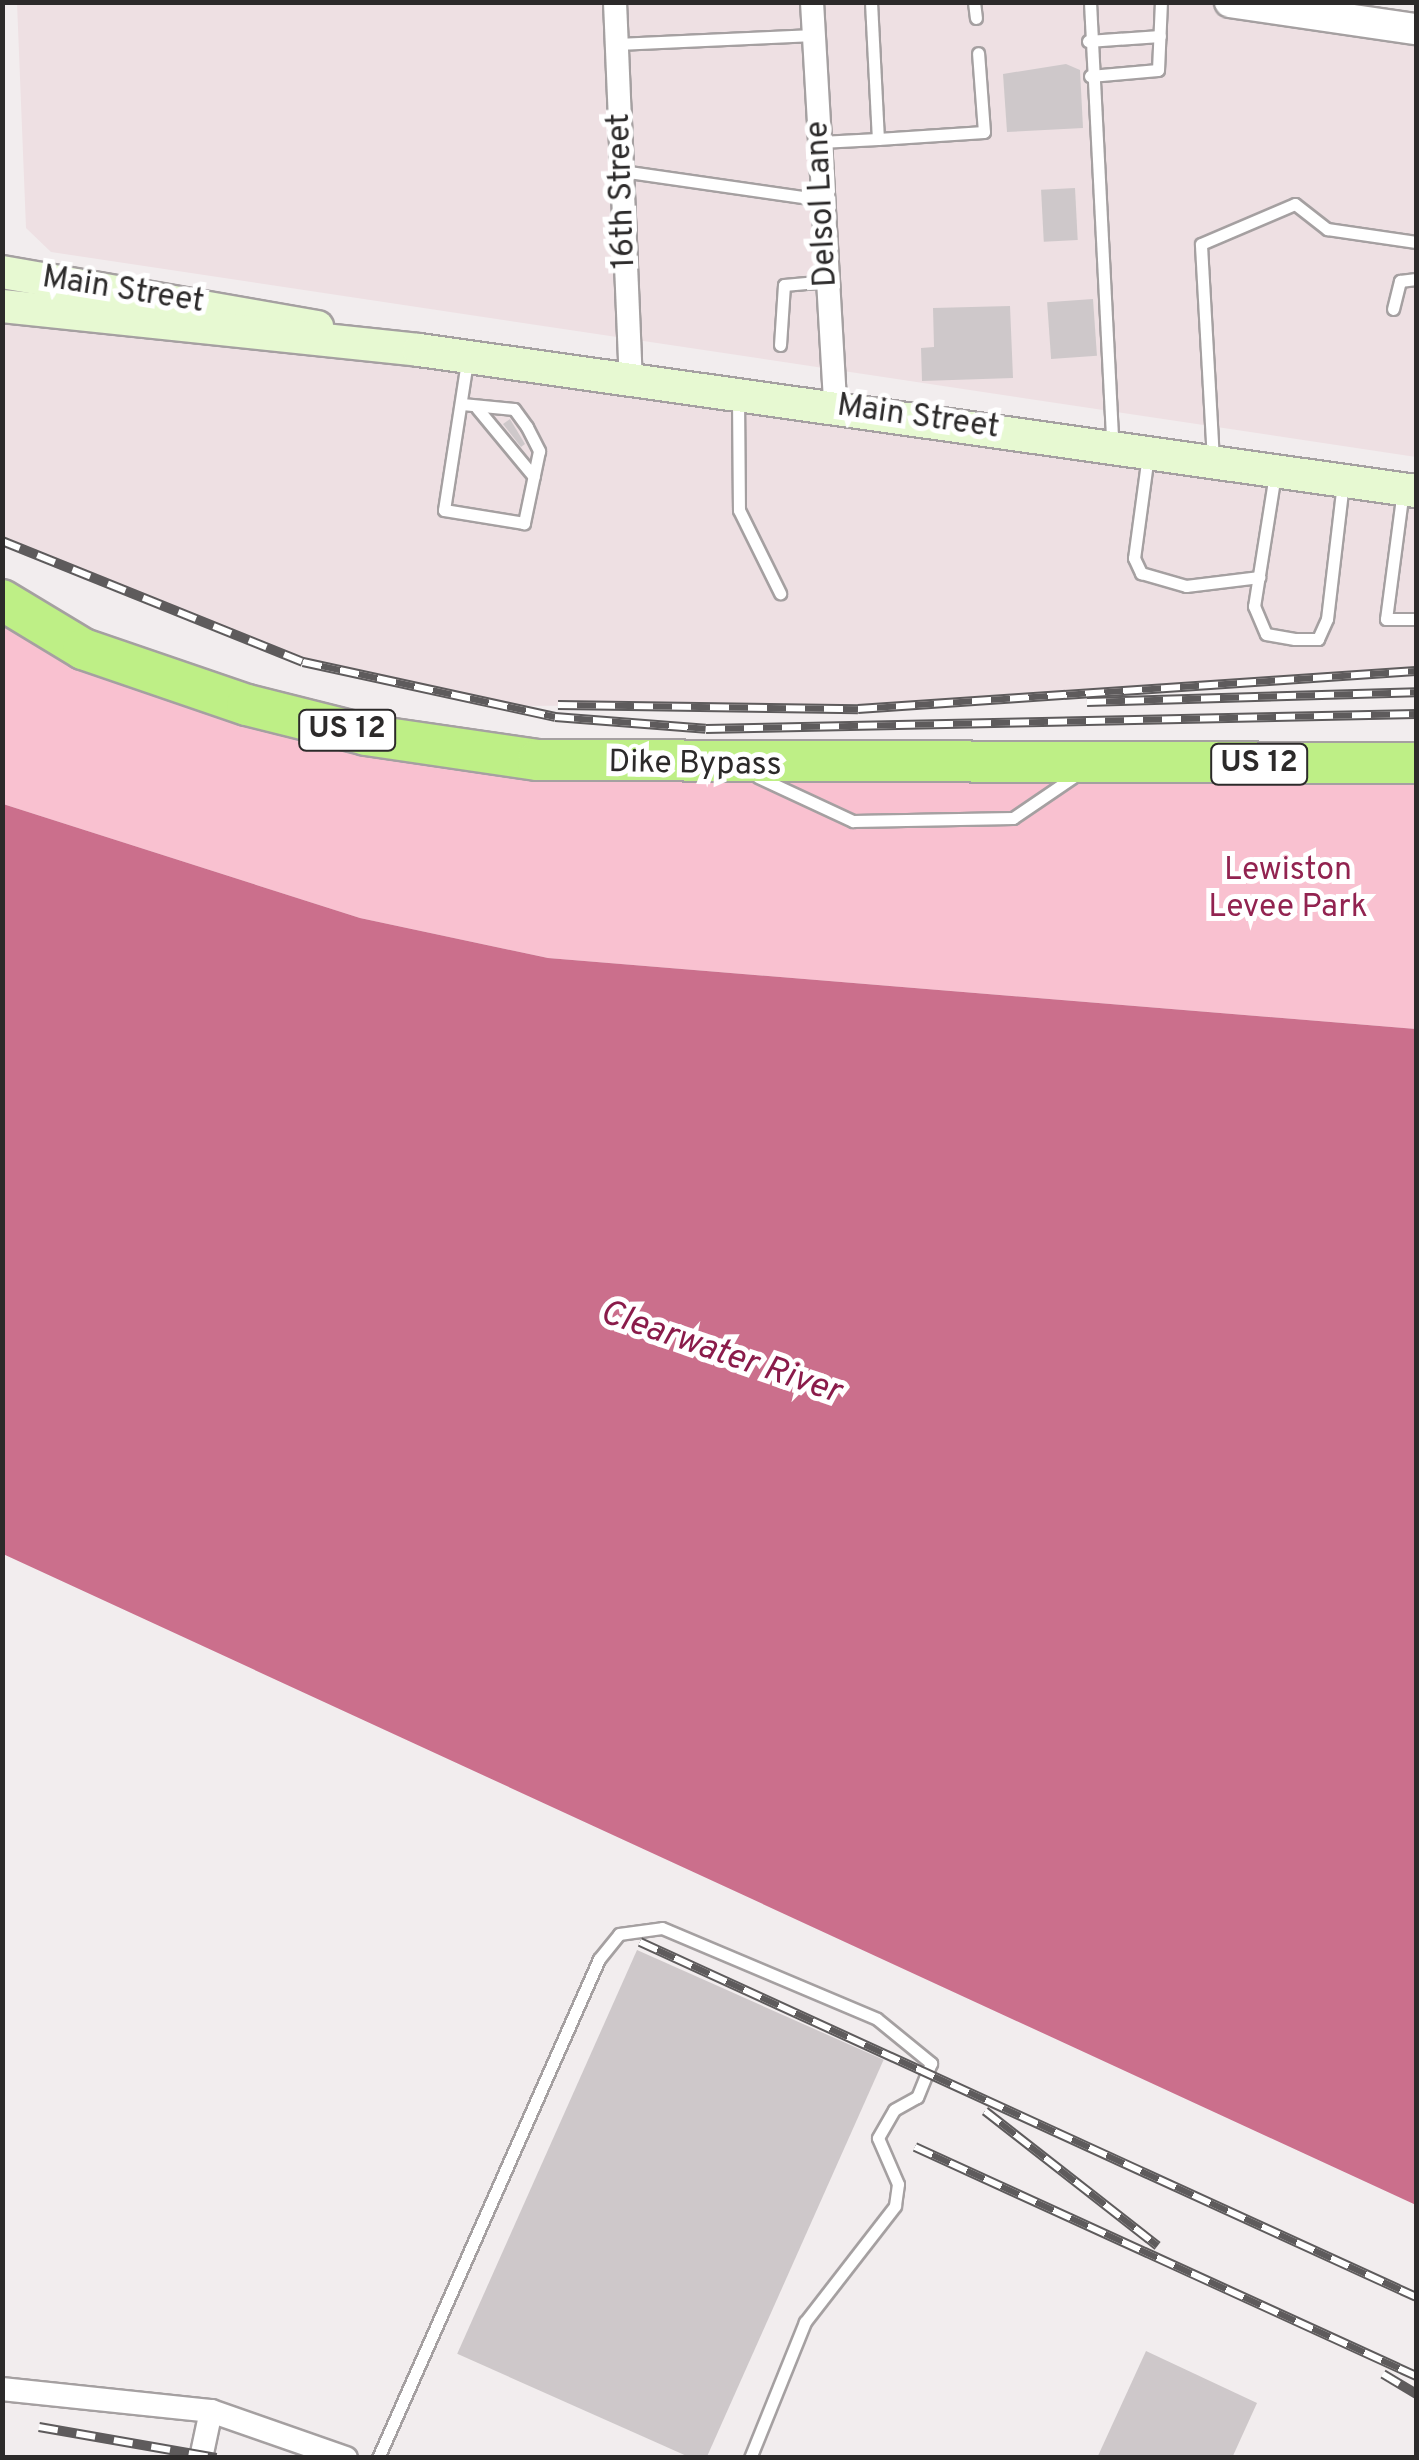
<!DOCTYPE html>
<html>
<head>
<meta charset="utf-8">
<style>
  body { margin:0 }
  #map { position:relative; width:1419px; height:2460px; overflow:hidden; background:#f2edee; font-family:Overpass,sans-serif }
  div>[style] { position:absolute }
  .built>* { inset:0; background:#eee0e3 }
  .green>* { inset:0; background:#f9c1d0 }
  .water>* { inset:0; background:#cb6f8c }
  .building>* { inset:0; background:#cec8ca; transform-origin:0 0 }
  .roads { filter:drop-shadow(2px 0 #a5a0a1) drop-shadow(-2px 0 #a5a0a1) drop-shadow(0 2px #a5a0a1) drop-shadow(0 -2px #a5a0a1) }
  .service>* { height:11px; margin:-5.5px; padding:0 5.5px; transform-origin:5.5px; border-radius:5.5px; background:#fff }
  .minor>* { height:22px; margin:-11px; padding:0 11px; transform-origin:11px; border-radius:11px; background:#fff }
  .tertiary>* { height:30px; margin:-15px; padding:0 15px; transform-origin:15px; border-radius:15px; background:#fff }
  .secondary>* { height:32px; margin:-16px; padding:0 16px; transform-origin:16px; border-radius:16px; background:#e7f9d2 }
  .trunk>* { height:40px; margin:-20px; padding:0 20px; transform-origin:20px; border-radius:20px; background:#beef86 }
  .rail>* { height:10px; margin-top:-5px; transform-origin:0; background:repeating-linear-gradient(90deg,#fff 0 19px,#5e5b5c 0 38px); box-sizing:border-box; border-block:2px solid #5e5b5c }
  span { translate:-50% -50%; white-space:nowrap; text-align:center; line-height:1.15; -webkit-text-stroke:10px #fff; paint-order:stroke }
  .shield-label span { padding:2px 8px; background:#fff; border:2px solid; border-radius:8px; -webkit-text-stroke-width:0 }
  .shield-label { font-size:30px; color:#2c2a2a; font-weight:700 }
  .street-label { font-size:32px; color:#2c2a2a }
  .park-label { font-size:32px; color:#922350 }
  .water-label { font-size:35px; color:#8a1b4a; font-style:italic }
  .frame { position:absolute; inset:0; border:5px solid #2c2a2a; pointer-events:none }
</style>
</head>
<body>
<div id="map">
  <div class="built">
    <i style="clip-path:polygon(17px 3px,1349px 3px,1350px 18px,1416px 28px,1416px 457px,51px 252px,26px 228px)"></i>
    <i style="clip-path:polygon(2px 306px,1416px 491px,1416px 673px,954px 704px,481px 706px,348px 675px,3px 540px)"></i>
  </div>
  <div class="green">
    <i style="clip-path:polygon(2px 600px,54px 635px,462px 750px,1416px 763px,1416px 1029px,548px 958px,360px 918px,3px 804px)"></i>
  </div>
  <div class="water">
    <i style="clip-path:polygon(3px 804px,360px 918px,548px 958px,1416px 1029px,1416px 2205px,3px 1554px)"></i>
  </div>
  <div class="building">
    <i style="clip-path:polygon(1066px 64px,1080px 70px,1083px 128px,1007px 132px,1003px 74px)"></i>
    <i style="left:1075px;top:188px;width:52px;height:34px;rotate:87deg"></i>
    <i style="left:1093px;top:299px;width:57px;height:46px;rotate:86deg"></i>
    <i style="clip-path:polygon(1010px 306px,1013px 378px,922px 381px,921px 348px,934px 347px,933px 308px)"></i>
    <i style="clip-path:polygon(510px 419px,525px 444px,521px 447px,503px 424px)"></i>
    <i style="left:637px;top:1950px;width:270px;height:442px;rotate:24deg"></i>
    <i style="clip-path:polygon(1146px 2351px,1257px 2403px,1232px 2458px,1097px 2458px)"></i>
  </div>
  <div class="roads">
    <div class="service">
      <i style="left:871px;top:2px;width:137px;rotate:87.1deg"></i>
      <i style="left:878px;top:139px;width:106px;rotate:-3.8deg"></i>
      <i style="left:984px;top:132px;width:79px;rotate:-94.3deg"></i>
      <i style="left:974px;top:2px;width:16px;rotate:83deg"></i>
      <i style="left:1090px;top:2px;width:441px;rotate:87.1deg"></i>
      <i style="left:1088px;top:41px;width:72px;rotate:-4deg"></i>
      <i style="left:617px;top:44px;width:197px;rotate:-2.6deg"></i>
      <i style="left:1090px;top:76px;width:68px;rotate:-5deg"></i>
      <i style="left:1158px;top:70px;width:68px;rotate:-87.5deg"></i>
      <i style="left:820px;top:142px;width:58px;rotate:-3deg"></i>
      <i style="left:622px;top:171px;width:203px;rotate:8.2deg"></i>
      <i style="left:1393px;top:309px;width:29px;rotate:-76deg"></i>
      <i style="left:1400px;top:281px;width:16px;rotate:-7deg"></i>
      <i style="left:780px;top:345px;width:60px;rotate:-86.2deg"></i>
      <i style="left:784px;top:285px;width:44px;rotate:-5.2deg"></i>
      <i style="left:738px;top:398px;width:112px;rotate:89.5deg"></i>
      <i style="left:739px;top:510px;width:93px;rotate:63.7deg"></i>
      <i style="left:462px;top:404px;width:52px;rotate:5.5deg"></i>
      <i style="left:514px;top:409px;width:22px;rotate:54deg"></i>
      <i style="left:527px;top:427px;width:27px;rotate:63deg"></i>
      <i style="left:539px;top:451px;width:74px;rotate:101.8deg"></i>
      <i style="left:524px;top:523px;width:81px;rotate:-170.8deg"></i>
      <i style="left:444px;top:510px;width:151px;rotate:-81.2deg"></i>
      <i style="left:477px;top:408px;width:89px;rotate:50.4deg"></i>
      <i style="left:1148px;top:455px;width:104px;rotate:97.7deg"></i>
      <i style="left:1134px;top:558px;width:17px;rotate:65deg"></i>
      <i style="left:1141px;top:573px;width:47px;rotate:16.1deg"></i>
      <i style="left:1186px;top:586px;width:74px;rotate:-7deg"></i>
      <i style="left:1213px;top:460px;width:216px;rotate:-93.2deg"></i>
      <i style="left:1201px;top:244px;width:102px;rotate:-23.1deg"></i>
      <i style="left:1295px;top:204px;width:41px;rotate:38deg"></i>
      <i style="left:1327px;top:229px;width:90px;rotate:8.3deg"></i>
      <i style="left:1275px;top:474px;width:134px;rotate:99deg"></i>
      <i style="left:1254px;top:606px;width:30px;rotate:67deg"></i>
      <i style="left:1266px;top:634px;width:29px;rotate:10deg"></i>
      <i style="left:1295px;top:639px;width:23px"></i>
      <i style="left:1318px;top:639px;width:22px;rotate:-66deg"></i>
      <i style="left:1327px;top:619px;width:137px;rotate:-83.3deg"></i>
      <i style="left:1403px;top:490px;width:130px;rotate:97.5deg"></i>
      <i style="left:1386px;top:619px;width:30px"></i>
      <i style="left:758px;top:777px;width:105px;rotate:24.9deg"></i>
      <i style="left:853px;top:821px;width:160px;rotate:-1.1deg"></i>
      <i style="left:1013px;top:818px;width:76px;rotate:-34.3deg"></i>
      <i style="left:378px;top:2458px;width:546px;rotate:-66.11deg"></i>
      <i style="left:599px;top:1959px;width:32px;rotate:-51deg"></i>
      <i style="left:619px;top:1934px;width:43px;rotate:-7.9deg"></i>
      <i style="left:662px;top:1928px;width:233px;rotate:22.9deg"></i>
      <i style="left:877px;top:2019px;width:70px;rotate:39.2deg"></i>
      <i style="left:931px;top:2063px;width:37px;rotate:112deg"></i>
      <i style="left:917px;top:2097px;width:26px;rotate:151deg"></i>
      <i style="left:894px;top:2110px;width:32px;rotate:120deg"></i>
      <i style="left:878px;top:2138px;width:50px;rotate:66.5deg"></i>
      <i style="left:898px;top:2184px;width:22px;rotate:98deg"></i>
      <i style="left:895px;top:2206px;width:147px;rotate:127.8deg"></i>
      <i style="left:805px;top:2322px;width:147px;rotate:112deg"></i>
    </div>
    <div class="minor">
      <i style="left:615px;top:2px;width:378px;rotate:87.6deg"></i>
      <i style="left:812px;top:2px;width:405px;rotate:86.7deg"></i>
      <i style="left:2px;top:2389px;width:210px;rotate:6deg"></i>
      <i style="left:211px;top:2411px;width:143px;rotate:19.2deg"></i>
      <i style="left:201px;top:2458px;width:48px;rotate:-78deg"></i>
    </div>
    <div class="tertiary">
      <i style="left:1230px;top:2px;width:188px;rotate:8.3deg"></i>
    </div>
    <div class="secondary">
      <i style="left:2px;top:272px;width:320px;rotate:9.9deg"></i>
      <i style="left:2px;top:306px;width:419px;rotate:6deg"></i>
      <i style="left:419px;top:350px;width:1007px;rotate:8.05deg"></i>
    </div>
    <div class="trunk">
      <i style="left:2px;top:600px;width:95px;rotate:31.2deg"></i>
      <i style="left:83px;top:649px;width:173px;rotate:18.9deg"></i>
      <i style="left:247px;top:705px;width:123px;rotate:14.1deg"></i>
      <i style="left:366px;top:735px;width:174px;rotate:8.3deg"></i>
      <i style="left:538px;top:760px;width:878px;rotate:0.2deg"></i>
    </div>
  </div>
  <div class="rail">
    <i style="left:2px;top:541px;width:324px;rotate:21.9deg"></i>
    <i style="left:303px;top:662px;width:258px;rotate:12.3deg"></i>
    <i style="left:555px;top:717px;width:151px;rotate:4.5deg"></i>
    <i style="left:706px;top:729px;width:710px;rotate:-1.21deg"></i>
    <i style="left:1087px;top:702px;width:329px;rotate:-1.7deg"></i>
    <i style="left:558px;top:705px;width:300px;rotate:0.8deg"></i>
    <i style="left:858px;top:709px;width:559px;rotate:-3.9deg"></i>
    <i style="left:640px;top:1942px;width:853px;rotate:24.58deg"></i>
    <i style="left:985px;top:2111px;width:219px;rotate:38deg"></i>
    <i style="left:915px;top:2147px;width:551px;rotate:24.56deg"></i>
    <i style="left:1383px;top:2374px;width:39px;rotate:31deg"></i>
    <i style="left:39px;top:2427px;width:180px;rotate:9.9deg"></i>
  </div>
  <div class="shield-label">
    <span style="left:347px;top:730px">US 12</span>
    <span style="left:1259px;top:764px">US 12</span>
  </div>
  <div class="street-label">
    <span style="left:623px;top:191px;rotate:-92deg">16th Street</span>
    <span style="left:823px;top:204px;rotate:-93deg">Delsol Lane</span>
    <span style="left:123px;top:291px;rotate:9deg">Main Street</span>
    <span style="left:918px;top:418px;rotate:8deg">Main Street</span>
    <span style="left:695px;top:765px;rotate:1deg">Dike Bypass</span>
  </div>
  <div class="park-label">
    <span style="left:1288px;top:890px">Lewiston<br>Levee Park</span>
  </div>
  <div class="water-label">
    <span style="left:720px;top:1353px;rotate:19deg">Clearwater River</span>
  </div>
  <div class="frame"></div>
</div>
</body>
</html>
